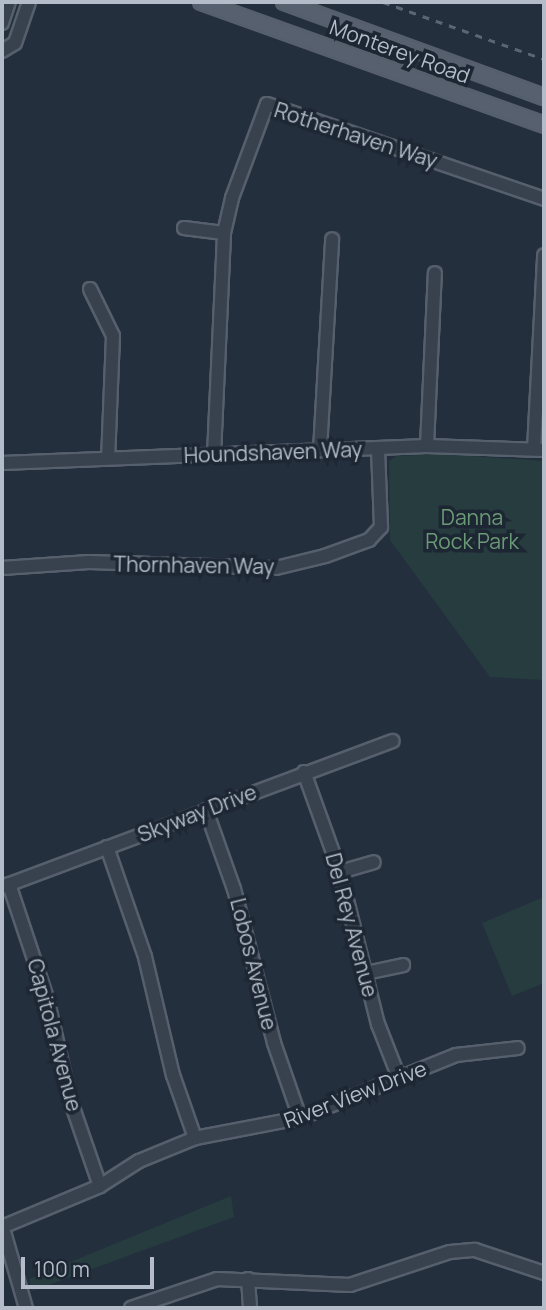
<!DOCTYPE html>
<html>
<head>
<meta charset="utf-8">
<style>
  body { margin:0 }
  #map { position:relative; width:546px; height:1310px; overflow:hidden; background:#242f3e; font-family:Manrope,sans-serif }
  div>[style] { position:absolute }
  .green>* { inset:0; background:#263c3f }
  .roads { filter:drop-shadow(2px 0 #565f6c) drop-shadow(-2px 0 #565f6c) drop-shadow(0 2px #565f6c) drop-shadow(0 -2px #565f6c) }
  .minor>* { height:12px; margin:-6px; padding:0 6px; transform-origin:6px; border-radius:6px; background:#38414e }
  .major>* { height:14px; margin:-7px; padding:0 7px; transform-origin:7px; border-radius:7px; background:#56606e }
  .rail>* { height:2.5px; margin-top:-1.25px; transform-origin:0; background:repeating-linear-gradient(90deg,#5a6575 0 7px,transparent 0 14px) }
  span { translate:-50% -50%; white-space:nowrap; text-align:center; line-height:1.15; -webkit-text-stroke:7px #1d2633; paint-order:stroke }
  .street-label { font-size:21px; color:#b4bcc9 }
  .park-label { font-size:21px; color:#6b9a76 }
  .frame { position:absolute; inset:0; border:4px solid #b4bcc9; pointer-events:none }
  .scale { position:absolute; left:21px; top:1257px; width:133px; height:32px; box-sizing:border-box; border:4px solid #b4bcc9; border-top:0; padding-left:9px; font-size:21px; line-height:24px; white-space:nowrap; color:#b4bcc9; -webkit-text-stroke:5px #1d2633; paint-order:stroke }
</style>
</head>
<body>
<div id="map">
  <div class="green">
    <i style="clip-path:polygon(442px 454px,544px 461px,544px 680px,490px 677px,390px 540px,389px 461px,397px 456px)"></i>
    <i style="clip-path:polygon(544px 897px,544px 983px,512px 996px,482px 923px)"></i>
    <i style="clip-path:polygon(231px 1196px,234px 1217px,32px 1291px,29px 1279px)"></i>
  </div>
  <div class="roads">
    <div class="minor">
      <i style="left:2px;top:23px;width:22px;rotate:-72deg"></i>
      <i style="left:2px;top:51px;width:15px;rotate:-32deg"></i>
      <i style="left:15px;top:43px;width:43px;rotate:-71.1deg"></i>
      <i style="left:184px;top:228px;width:40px;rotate:7.1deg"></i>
      <i style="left:90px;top:289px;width:52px;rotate:63.9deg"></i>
      <i style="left:113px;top:336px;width:122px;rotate:92.3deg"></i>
      <i style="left:427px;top:446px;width:173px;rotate:-87.4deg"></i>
      <i style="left:534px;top:449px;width:194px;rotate:-87deg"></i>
      <i style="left:320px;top:450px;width:211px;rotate:-86.7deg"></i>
      <i style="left:214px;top:455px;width:222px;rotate:-87.4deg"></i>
      <i style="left:224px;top:233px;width:36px;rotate:-77deg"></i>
      <i style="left:232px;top:198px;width:100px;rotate:-69.6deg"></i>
      <i style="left:267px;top:104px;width:293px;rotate:18.9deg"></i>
      <i style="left:2px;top:463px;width:425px;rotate:-2.3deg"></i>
      <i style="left:427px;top:446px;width:117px;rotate:2deg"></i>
      <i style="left:2px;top:568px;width:87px;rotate:-3.9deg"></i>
      <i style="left:89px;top:562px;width:187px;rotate:1.8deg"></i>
      <i style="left:276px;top:568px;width:50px;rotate:-13.8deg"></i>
      <i style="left:325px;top:556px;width:47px;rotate:-20deg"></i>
      <i style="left:369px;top:540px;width:18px;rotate:-47deg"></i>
      <i style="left:381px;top:527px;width:78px;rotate:-92.2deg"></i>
      <i style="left:304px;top:772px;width:106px;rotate:70.2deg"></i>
      <i style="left:340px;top:872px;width:157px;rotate:76deg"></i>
      <i style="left:378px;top:1024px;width:58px;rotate:68.7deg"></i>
      <i style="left:206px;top:810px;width:84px;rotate:70.5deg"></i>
      <i style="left:234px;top:889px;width:159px;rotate:75.4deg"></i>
      <i style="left:274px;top:1043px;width:79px;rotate:70.9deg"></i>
      <i style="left:107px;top:847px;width:116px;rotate:70.9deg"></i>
      <i style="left:145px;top:957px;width:121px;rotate:76.7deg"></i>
      <i style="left:173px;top:1075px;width:67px;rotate:70.8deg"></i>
      <i style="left:340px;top:872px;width:35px;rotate:-16deg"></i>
      <i style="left:9px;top:884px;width:120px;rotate:71.6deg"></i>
      <i style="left:47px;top:998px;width:107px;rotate:77deg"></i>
      <i style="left:71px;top:1102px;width:89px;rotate:71deg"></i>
      <i style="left:2px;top:887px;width:417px;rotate:-20.5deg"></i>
      <i style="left:366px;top:973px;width:38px;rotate:-12deg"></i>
      <i style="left:2px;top:1225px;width:86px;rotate:73.9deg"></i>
      <i style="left:2px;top:1227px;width:106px;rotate:-22.7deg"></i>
      <i style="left:100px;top:1186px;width:46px;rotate:-32.7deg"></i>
      <i style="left:139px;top:1161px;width:61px;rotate:-22.3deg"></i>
      <i style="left:195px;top:1138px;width:107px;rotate:-10.8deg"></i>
      <i style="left:300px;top:1118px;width:168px;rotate:-22deg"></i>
      <i style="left:456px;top:1055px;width:62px;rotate:-6.4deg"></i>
      <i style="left:248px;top:1279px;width:29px;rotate:86deg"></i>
      <i style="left:131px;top:1308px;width:91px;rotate:-18.6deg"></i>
      <i style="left:217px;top:1279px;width:133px;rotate:2.6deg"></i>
      <i style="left:350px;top:1285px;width:105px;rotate:-18.3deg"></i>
      <i style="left:450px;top:1252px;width:25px;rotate:-5deg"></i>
      <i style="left:475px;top:1250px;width:73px;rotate:18.4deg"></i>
    </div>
    <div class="major">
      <i style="left:201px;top:2px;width:364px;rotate:19.7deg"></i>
      <i style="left:284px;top:2px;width:277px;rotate:20.1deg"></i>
    </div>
  </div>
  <div class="rail">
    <i style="left:383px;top:2px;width:171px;rotate:19.5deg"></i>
  </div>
  <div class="street-label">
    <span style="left:400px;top:51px;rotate:20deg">Monterey Road</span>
    <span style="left:356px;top:135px;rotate:18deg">Rotherhaven Way</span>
    <span style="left:273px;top:452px;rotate:-2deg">Houndshaven Way</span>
    <span style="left:194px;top:565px;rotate:1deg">Thornhaven Way</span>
    <span style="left:197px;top:813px;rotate:-21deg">Skyway Drive</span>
    <span style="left:352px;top:925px;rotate:75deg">Del Rey Avenue</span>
    <span style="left:254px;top:964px;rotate:76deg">Lobos Avenue</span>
    <span style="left:55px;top:1035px;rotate:75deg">Capitola Avenue</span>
    <span style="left:355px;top:1094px;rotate:-21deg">River View Drive</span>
  </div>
  <div class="park-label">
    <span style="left:472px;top:529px">Danna<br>Rock Park</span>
  </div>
  <div class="frame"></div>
  <div class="scale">100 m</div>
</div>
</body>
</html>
